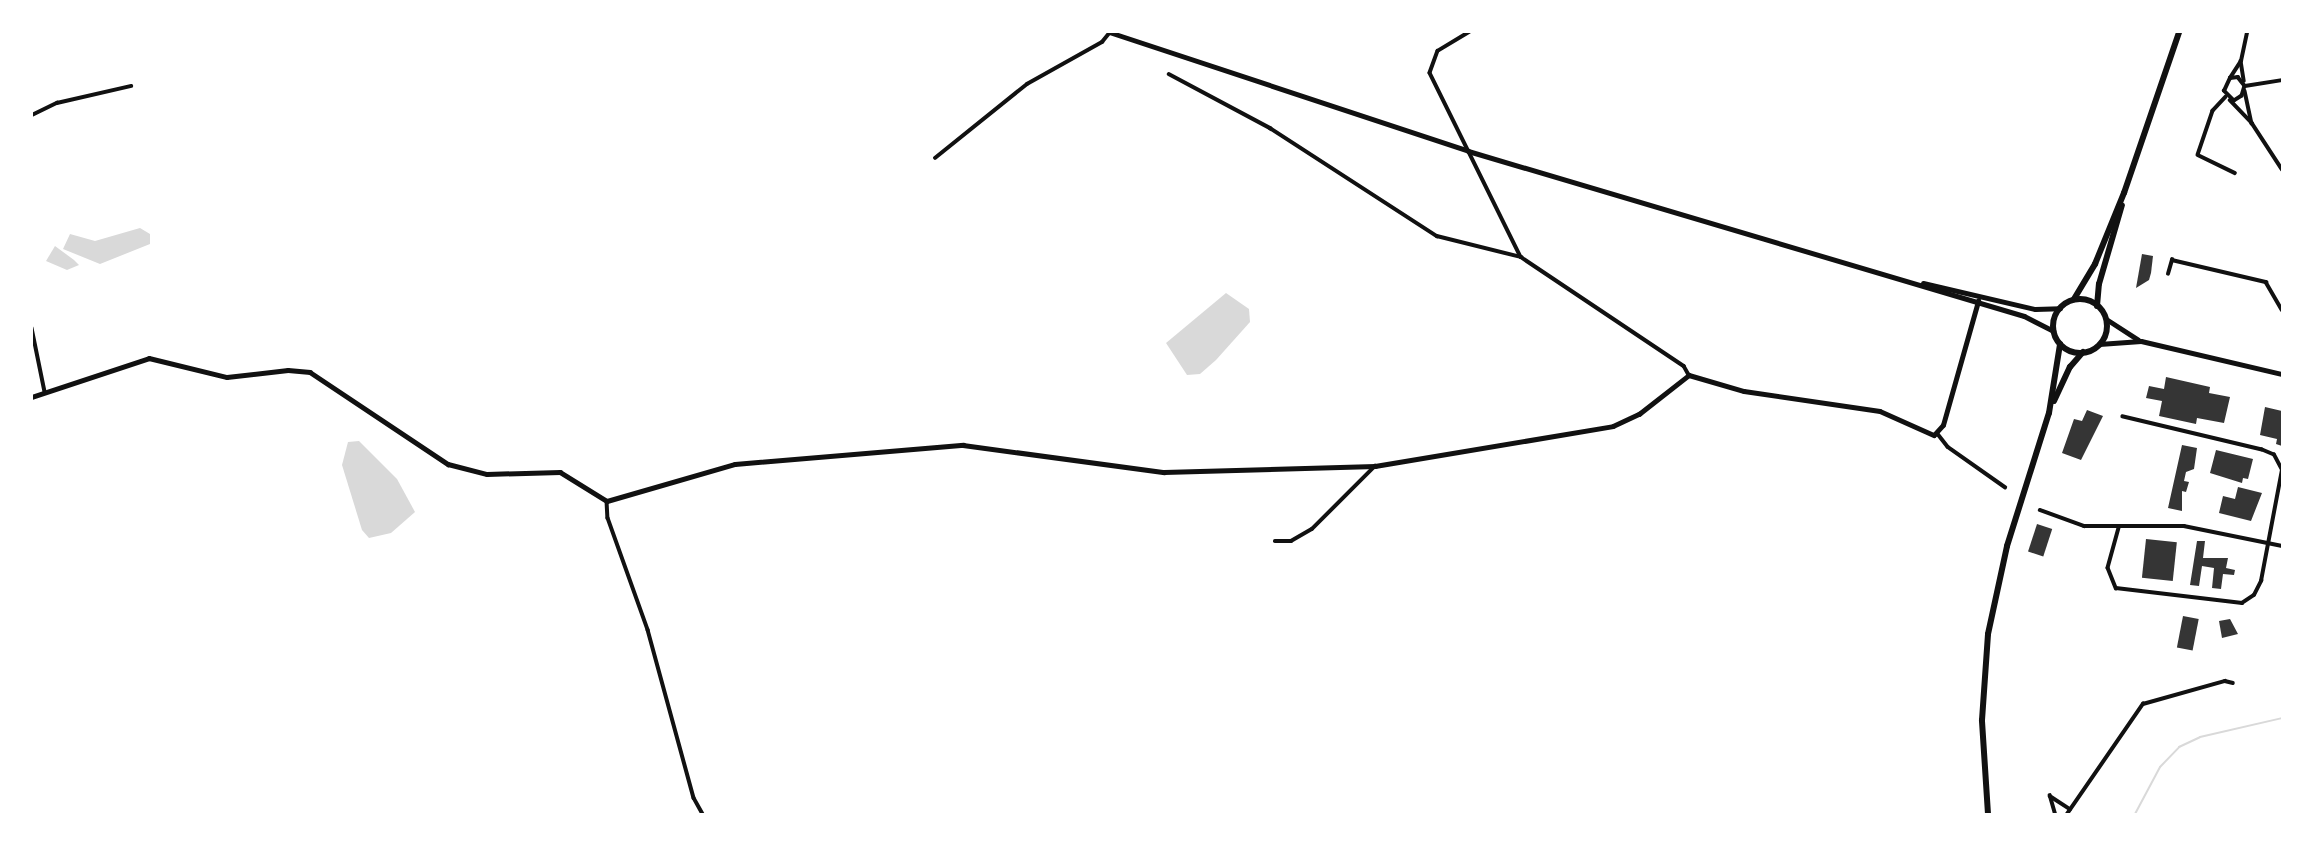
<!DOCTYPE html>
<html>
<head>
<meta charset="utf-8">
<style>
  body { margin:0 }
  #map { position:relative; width:2314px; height:846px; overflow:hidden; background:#fff; font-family:Helvetica,sans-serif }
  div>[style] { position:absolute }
  .water>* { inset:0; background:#d9d9d9 }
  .stream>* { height:2px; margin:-1px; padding:0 1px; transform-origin:1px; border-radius:1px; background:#d9d9d9 }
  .building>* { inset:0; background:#353535; transform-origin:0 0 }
  .minor>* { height:3.5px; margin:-1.75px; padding:0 1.75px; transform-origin:1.75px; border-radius:1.75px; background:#111 }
  .tertiary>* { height:4.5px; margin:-2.25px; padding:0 2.25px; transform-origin:2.25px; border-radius:2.25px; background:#111 }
  .secondary>* { height:5px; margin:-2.5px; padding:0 2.5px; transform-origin:2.5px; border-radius:2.5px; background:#111 }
  .primary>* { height:6px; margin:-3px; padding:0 3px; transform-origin:3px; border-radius:3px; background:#111 }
  .primary>.ring { margin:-3px; padding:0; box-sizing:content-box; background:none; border:6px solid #111; border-radius:50% }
  span { translate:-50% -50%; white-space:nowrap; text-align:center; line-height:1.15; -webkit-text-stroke:7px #fff; paint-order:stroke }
  .frame { position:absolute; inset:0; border:33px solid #fff; pointer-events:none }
</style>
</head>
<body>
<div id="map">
  <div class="water">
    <i style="clip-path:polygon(140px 228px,150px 234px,150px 244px,100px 264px,63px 249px,70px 234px,95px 241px)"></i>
    <i style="clip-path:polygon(55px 246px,74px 260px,79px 265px,67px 270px,46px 261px)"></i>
    <i style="clip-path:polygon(1226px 293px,1249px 309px,1250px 322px,1216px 360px,1200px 374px,1187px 375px,1166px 343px)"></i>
    <i style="clip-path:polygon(359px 441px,397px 479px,415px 512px,391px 533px,369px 538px,362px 530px,342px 465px,348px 442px)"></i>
  </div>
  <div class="stream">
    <i style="left:2135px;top:814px;width:53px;rotate:-62deg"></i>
    <i style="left:2160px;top:767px;width:28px;rotate:-46deg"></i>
    <i style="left:2179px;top:747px;width:23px;rotate:-25deg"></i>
    <i style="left:2200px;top:737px;width:84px;rotate:-13deg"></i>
  </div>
  <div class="building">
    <i style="clip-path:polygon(2142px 254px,2153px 256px,2151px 273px,2149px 280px,2136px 288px)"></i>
    <i style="clip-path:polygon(2166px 377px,2210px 387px,2209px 393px,2230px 397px,2224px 423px,2197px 418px,2196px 424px,2159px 416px,2162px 401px,2146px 398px,2149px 386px,2164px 389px)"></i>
    <i style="clip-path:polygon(2265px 407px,2282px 411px,2282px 446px,2276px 444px,2277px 439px,2260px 435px)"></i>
    <i style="clip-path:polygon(2087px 410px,2103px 416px,2081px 460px,2062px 453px,2074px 419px,2082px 421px)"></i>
    <i style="clip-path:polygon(2182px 445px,2197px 448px,2194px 469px,2186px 472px,2184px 481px,2189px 482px,2186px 492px,2182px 491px,2182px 511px,2168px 508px)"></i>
    <i style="clip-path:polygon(2216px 450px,2253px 459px,2248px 479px,2243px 478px,2242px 483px,2210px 473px)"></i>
    <i style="clip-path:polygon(2238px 487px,2262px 493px,2251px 521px,2219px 513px,2223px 496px,2235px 499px)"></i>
    <i style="left:2037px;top:524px;width:16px;height:29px;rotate:18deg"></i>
    <i style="left:2146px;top:539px;width:31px;height:39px;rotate:6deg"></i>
    <i style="clip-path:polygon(2197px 541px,2205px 541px,2203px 558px,2228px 558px,2226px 568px,2235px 570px,2234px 575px,2223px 574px,2221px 589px,2212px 588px,2214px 568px,2202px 566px,2199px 586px,2190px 585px)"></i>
    <i style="left:2183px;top:616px;width:16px;height:32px;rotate:11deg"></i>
    <i style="clip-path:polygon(2230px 619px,2238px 634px,2222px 638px,2219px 621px)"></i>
  </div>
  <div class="minor">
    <i style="left:1470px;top:32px;width:37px;rotate:149deg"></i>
    <i style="left:1438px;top:51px;width:23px;rotate:110deg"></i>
    <i style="left:1430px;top:73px;width:205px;rotate:63.7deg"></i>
    <i style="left:1521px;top:257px;width:196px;rotate:33.8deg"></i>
    <i style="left:1684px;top:366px;width:10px;rotate:61deg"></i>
    <i style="left:2241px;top:61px;width:20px;rotate:81deg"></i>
    <i style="left:1169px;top:74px;width:115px;rotate:28.1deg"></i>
    <i style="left:1270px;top:128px;width:199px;rotate:32.9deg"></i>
    <i style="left:1437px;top:236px;width:87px;rotate:14deg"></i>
    <i style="left:2230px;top:78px;width:8px;rotate:-7deg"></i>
    <i style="left:2238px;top:77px;width:11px;rotate:52deg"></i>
    <i style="left:2245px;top:86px;width:10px;rotate:107deg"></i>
    <i style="left:2242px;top:96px;width:9px;rotate:148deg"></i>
    <i style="left:2234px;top:101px;width:14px;rotate:-135deg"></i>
    <i style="left:2224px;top:91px;width:14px;rotate:-65deg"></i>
    <i style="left:2230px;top:78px;width:20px;rotate:-57deg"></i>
    <i style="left:2241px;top:61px;width:30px;rotate:-78deg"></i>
    <i style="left:2245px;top:86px;width:37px;rotate:-9deg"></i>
    <i style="left:2245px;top:91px;width:33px;rotate:78deg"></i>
    <i style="left:2226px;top:97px;width:19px;rotate:133deg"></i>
    <i style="left:2213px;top:111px;width:46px;rotate:108.8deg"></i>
    <i style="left:2198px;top:155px;width:41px;rotate:25.9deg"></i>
    <i style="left:2230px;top:100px;width:32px;rotate:46deg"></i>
    <i style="left:2252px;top:123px;width:55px;rotate:56.9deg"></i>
    <i style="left:32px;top:115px;width:28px;rotate:-26deg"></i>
    <i style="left:57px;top:103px;width:76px;rotate:-12.9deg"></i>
    <i style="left:935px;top:158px;width:118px;rotate:-38.8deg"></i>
    <i style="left:1027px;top:84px;width:86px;rotate:-29.2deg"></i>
    <i style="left:1102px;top:42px;width:13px;rotate:-51deg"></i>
    <i style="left:2168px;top:274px;width:15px;rotate:-74deg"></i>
    <i style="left:2172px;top:260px;width:97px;rotate:13.2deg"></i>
    <i style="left:2266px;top:282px;width:32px;rotate:60deg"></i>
    <i style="left:32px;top:328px;width:65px;rotate:78.5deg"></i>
    <i style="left:1938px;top:434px;width:16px;rotate:52deg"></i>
    <i style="left:1948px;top:447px;width:70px;rotate:35.1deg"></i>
    <i style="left:607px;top:501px;width:17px;rotate:87deg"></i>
    <i style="left:608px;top:518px;width:119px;rotate:70.3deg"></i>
    <i style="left:648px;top:630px;width:174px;rotate:74.7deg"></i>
    <i style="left:694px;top:798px;width:18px;rotate:61deg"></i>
    <i style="left:2040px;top:510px;width:47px;rotate:20deg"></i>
    <i style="left:2084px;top:526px;width:100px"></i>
    <i style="left:2184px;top:526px;width:100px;rotate:11.5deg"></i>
    <i style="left:2119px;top:528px;width:41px;rotate:105.4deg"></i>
    <i style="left:2108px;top:568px;width:22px;rotate:68deg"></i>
    <i style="left:2116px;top:588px;width:127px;rotate:6.8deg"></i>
    <i style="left:2242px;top:603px;width:14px;rotate:-34deg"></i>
    <i style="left:2254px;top:595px;width:16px;rotate:-63deg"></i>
    <i style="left:2261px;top:581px;width:113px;rotate:-79.3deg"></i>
    <i style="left:2282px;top:470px;width:17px;rotate:-118deg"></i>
    <i style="left:2274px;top:455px;width:13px;rotate:-157deg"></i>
    <i style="left:2262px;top:450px;width:143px;rotate:-166.6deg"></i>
    <i style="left:1275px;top:541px;width:16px"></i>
    <i style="left:1291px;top:541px;width:24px;rotate:-30deg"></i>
    <i style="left:1312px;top:529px;width:89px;rotate:-45deg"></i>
    <i style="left:2055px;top:814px;width:19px;rotate:-106deg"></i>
    <i style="left:2050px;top:796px;width:24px;rotate:33deg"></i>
    <i style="left:2067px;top:814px;width:134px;rotate:-55.4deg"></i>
    <i style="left:2143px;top:704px;width:85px;rotate:-15.7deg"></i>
    <i style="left:2225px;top:681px;width:8px;rotate:14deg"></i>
  </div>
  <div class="tertiary">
    <i style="left:32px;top:397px;width:123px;rotate:-18.4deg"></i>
    <i style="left:149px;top:358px;width:80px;rotate:13.7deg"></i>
    <i style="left:227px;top:377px;width:61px;rotate:-6.5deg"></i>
    <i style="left:288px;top:370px;width:22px;rotate:5deg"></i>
    <i style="left:310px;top:372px;width:166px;rotate:33.7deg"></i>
    <i style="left:448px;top:464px;width:40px;rotate:14.4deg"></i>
    <i style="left:487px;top:474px;width:73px;rotate:-1.6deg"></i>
    <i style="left:560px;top:472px;width:55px;rotate:31.7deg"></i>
    <i style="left:607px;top:501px;width:133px;rotate:-16.1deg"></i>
    <i style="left:735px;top:464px;width:229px;rotate:-4.8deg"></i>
    <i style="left:963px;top:445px;width:203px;rotate:7.7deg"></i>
    <i style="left:1164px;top:472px;width:211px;rotate:-1.6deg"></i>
    <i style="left:1375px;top:466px;width:241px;rotate:-9.5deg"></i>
    <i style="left:1613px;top:426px;width:29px;rotate:-25deg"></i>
    <i style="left:1639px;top:414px;width:63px;rotate:-38deg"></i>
    <i style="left:1689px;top:375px;width:57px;rotate:16.2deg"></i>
    <i style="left:1744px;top:391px;width:137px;rotate:8.4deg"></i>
    <i style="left:1880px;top:411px;width:59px;rotate:24deg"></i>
    <i style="left:1934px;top:435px;width:13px;rotate:-48deg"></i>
    <i style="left:1943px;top:425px;width:129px;rotate:-74.2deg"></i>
  </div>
  <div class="secondary">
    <i style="left:1109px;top:32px;width:378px;rotate:18.3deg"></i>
    <i style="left:1468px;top:151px;width:580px;rotate:16.53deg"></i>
    <i style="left:2024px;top:316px;width:33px;rotate:27deg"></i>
    <i style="left:1923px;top:283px;width:115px;rotate:13.1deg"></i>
    <i style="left:2035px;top:309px;width:25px;rotate:-2deg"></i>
    <i style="left:2106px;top:319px;width:38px;rotate:33deg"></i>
    <i style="left:2099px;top:344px;width:42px;rotate:-4.1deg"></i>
    <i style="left:2141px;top:341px;width:145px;rotate:13.2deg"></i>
  </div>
  <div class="primary">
    <i style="left:2074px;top:299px;width:41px;rotate:-59deg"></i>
    <i style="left:2095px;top:264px;width:77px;rotate:-67.8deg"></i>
    <i style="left:2124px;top:193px;width:170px;rotate:-71.1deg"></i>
    <i class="ring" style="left:2053px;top:299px;width:48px;height:48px"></i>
    <i style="left:2097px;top:306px;width:22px;rotate:-85deg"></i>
    <i style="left:2099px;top:284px;width:82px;rotate:-73.8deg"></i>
    <i style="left:2054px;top:401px;width:38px;rotate:-65deg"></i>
    <i style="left:2070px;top:367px;width:20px;rotate:-49deg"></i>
    <i style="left:1988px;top:814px;width:94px;rotate:-93.7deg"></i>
    <i style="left:1982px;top:720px;width:86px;rotate:-86deg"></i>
    <i style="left:1988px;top:634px;width:90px;rotate:-77.8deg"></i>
    <i style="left:2007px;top:546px;width:139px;rotate:-72.5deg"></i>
    <i style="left:2049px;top:413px;width:70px;rotate:-80.9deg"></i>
  </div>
  <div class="frame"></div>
</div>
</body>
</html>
